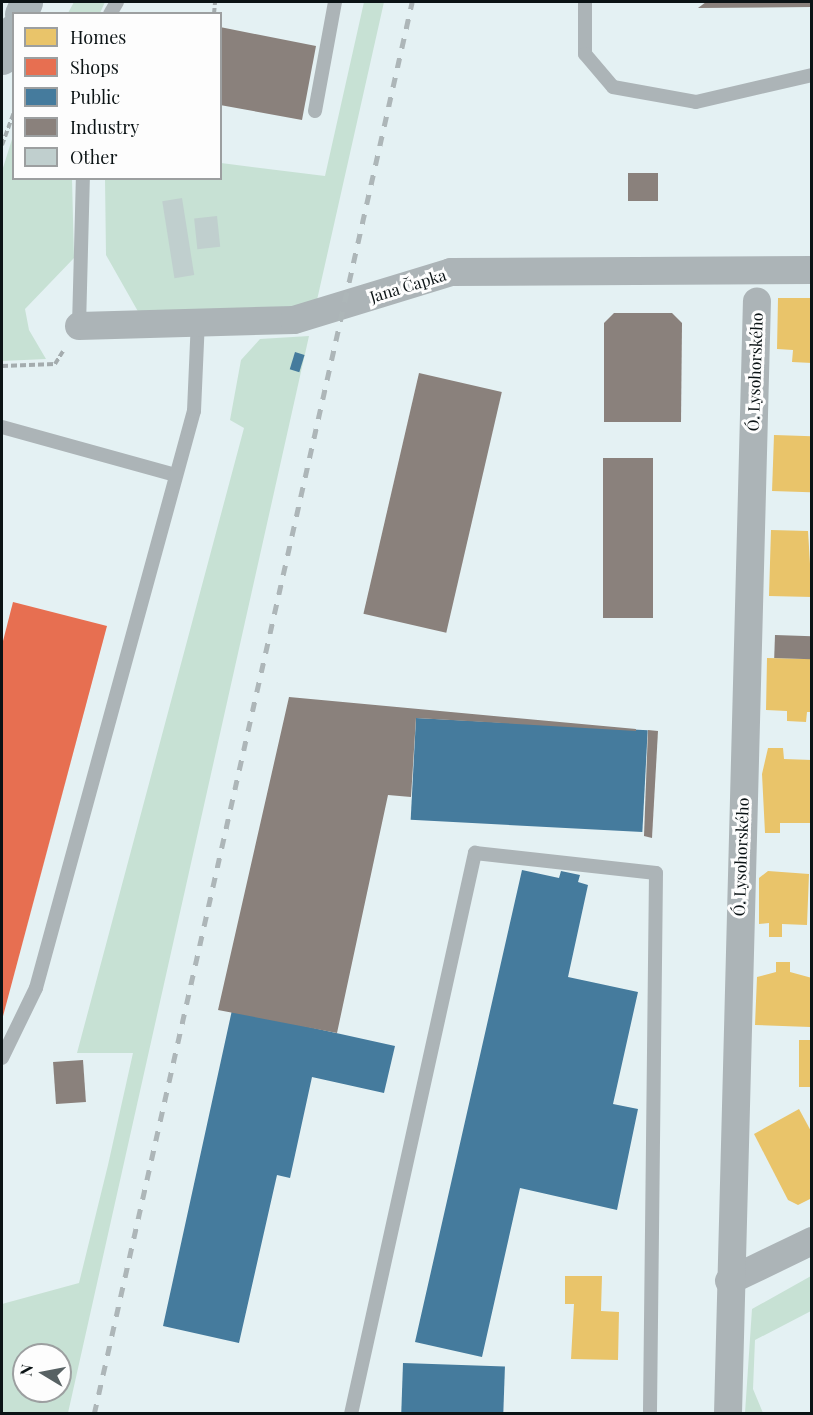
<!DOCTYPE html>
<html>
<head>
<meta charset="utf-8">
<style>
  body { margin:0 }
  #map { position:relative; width:813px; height:1415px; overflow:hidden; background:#e4f1f3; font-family:"Playfair Display",serif }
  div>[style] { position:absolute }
  .green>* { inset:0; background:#c7e1d4 }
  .homes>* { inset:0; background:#e9c46a; transform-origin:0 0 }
  .shops>* { inset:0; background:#e76f51 }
  .public>* { inset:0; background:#457b9d; transform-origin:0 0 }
  .industry>* { inset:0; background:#8a817c; transform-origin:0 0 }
  .building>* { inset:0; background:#c0cfce; transform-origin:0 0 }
  .path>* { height:4px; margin-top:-2px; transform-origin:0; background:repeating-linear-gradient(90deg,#a4acae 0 6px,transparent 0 9px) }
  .service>* { height:14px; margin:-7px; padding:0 7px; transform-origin:7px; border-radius:7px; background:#acb4b7 }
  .minor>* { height:28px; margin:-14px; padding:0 14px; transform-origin:14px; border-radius:14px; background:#acb4b7 }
  .trunk>* { height:33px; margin:-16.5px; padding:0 16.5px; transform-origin:16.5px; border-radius:16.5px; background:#a9b4b8 }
  .rail>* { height:4.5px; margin-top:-2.25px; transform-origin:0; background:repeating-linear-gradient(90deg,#adb6b8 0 10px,transparent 0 20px) }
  span { translate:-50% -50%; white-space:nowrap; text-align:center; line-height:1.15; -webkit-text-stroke:6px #fdfdfd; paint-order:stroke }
  .street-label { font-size:16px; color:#0b1315 }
  .frame { position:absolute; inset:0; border:3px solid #0b1315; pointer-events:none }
  .legend { position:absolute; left:12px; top:12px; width:210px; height:168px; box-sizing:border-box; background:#fdfdfd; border:2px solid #9c9fa0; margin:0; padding:8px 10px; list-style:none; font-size:18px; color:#0b1315 }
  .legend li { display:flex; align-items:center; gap:12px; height:30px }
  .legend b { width:30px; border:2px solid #9c9fa0 }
  .north { position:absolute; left:12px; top:1343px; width:60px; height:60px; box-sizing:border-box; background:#fdfdfd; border:2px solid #9c9fa0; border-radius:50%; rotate:280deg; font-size:16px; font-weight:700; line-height:24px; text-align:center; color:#0b1315 }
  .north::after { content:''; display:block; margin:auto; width:21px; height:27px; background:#576163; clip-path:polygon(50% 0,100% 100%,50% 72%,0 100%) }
</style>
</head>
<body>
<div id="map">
  <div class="green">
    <i style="clip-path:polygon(74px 2px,105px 2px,100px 13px,68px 13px)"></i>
    <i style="clip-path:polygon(364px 2px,384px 2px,317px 300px,292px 313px,140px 315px,106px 255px,105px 179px,220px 178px,221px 163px,325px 176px)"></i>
    <i style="clip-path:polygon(13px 136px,14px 178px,72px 179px,74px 258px,25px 309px,29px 330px,46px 359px,2px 361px,2px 171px)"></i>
    <i style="clip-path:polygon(evenodd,309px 336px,68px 1413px,2px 1414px,2px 1304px,79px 1283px,108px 1165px,133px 1053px,77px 1053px,244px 428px,230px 420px,241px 360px,260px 339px,309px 336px,24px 1355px,60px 1355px,60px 1391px,24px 1391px,24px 1355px)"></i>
    <i style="clip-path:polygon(811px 1276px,811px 1311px,755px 1340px,753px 1389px,763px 1413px,745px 1413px,752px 1309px)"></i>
  </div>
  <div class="homes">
    <i style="clip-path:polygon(778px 298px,812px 298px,812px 363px,792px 362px,793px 350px,777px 349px)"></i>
    <i style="left:774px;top:435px;width:38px;height:56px;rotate:2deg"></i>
    <i style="clip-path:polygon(771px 530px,808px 531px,812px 597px,769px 596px)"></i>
    <i style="clip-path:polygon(767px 658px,812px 659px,812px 712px,807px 712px,806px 722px,787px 721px,787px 711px,766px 710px)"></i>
    <i style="clip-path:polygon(768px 748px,783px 748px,784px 759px,812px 760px,812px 823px,780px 823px,780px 833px,765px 833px,762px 774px)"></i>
    <i style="clip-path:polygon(768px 871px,809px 874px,807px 925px,782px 924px,782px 937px,769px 937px,769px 923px,759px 924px,759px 878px)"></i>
    <i style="clip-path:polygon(776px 962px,790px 962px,790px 972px,812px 978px,810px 1027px,755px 1025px,757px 977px,776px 972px)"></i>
    <i style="left:799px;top:1040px;width:13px;height:47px"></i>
    <i style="clip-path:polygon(799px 1109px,812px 1133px,812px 1198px,798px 1205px,788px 1200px,754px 1134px)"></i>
    <i style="clip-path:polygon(565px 1276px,602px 1276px,601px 1311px,619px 1312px,618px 1360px,571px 1359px,574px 1304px,565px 1304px)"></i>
  </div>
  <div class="shops">
    <i style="clip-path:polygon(13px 602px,107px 626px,2px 1020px,2px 645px)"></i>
  </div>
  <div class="public">
    <i style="left:295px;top:352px;width:10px;height:18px;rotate:17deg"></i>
    <i style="left:416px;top:718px;width:232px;height:102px;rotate:3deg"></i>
    <i style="clip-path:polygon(522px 870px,559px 878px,561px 871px,580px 875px,578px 882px,588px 885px,568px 977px,638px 992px,613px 1104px,638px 1109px,617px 1210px,520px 1188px,482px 1357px,415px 1342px)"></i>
    <i style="clip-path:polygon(232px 1010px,395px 1046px,384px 1093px,312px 1077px,290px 1178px,277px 1175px,239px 1343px,163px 1326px)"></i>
    <i style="left:403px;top:1363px;width:102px;height:51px;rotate:2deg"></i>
  </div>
  <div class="industry">
    <i style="clip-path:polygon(706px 2px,812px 2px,812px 7px,698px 8px)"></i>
    <i style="clip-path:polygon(220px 27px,316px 46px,302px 120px,220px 105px)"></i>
    <i style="left:628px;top:173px;width:30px;height:28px"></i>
    <i style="clip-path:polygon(614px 313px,672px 313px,682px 323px,681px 422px,604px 422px,604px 323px)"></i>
    <i style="left:419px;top:373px;width:85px;height:247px;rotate:13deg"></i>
    <i style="left:603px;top:458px;width:50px;height:160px"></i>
    <i style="left:775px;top:635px;width:37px;height:23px;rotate:2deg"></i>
    <i style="clip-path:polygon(289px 697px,636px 729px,636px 731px,416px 718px,411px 797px,388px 795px,337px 1033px,218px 1010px)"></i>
    <i style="clip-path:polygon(648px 730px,658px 731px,652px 838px,644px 836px)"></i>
    <i style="left:83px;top:1060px;width:42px;height:30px;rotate:86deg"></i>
  </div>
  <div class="building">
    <i style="left:182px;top:198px;width:78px;height:20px;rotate:81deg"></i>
    <i style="left:217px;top:216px;width:31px;height:23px;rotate:84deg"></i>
  </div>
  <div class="path">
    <i style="left:214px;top:14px;width:12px;rotate:-85deg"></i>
    <i style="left:2px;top:145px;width:35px;rotate:-70deg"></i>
    <i style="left:2px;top:366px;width:53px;rotate:-2.2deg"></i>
    <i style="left:55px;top:364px;width:15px;rotate:-58deg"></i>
    <i style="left:811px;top:1414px;width:1px;rotate:-45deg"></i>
  </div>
  <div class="service">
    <i style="left:585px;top:2px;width:52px;rotate:90deg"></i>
    <i style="left:585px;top:54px;width:43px;rotate:49.7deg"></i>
    <i style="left:613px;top:87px;width:84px;rotate:10.2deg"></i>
    <i style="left:696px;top:102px;width:119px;rotate:-13.1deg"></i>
    <i style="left:110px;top:14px;width:14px;rotate:-60deg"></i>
    <i style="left:315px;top:111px;width:111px;rotate:-79.6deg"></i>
    <i style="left:79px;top:326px;width:148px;rotate:-88.5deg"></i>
    <i style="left:2px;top:427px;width:180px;rotate:15.5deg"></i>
    <i style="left:2px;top:1058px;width:78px;rotate:-64.1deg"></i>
    <i style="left:36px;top:988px;width:598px;rotate:-74.69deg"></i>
    <i style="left:194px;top:411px;width:90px;rotate:-87.5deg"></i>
    <i style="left:351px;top:1414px;width:575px;rotate:-77.54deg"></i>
    <i style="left:475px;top:853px;width:182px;rotate:6.3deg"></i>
    <i style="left:656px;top:873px;width:541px;rotate:90.64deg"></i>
  </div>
  <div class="minor">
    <i style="left:79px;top:326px;width:215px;rotate:-1.6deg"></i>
    <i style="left:294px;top:320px;width:164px;rotate:-17deg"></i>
    <i style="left:451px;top:272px;width:361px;rotate:-0.3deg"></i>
    <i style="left:729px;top:1281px;width:92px;rotate:-25.7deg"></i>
    <i style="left:728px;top:1414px;width:1113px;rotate:-88.51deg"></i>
  </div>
  <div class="trunk">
    <i style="left:21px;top:14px;width:13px;rotate:-67deg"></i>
    <i style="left:2px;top:58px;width:30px;rotate:-67deg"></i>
  </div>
  <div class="rail">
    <i style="left:94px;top:1414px;width:1447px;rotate:-77.31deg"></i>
  </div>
  <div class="street-label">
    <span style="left:408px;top:286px;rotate:-17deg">Jana Čapka</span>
    <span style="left:755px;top:372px;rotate:-88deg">Ó. Lysohorského</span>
    <span style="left:741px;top:857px;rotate:-88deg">Ó. Lysohorského</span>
  </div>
  <div class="frame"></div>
  <ul class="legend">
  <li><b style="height:16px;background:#e9c46a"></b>Homes</li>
  <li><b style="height:16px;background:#e76f51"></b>Shops</li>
  <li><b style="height:16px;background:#457b9d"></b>Public</li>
  <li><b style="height:16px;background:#8a817c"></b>Industry</li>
  <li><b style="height:16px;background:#c0cfce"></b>Other</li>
  </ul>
  <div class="north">N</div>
</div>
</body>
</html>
